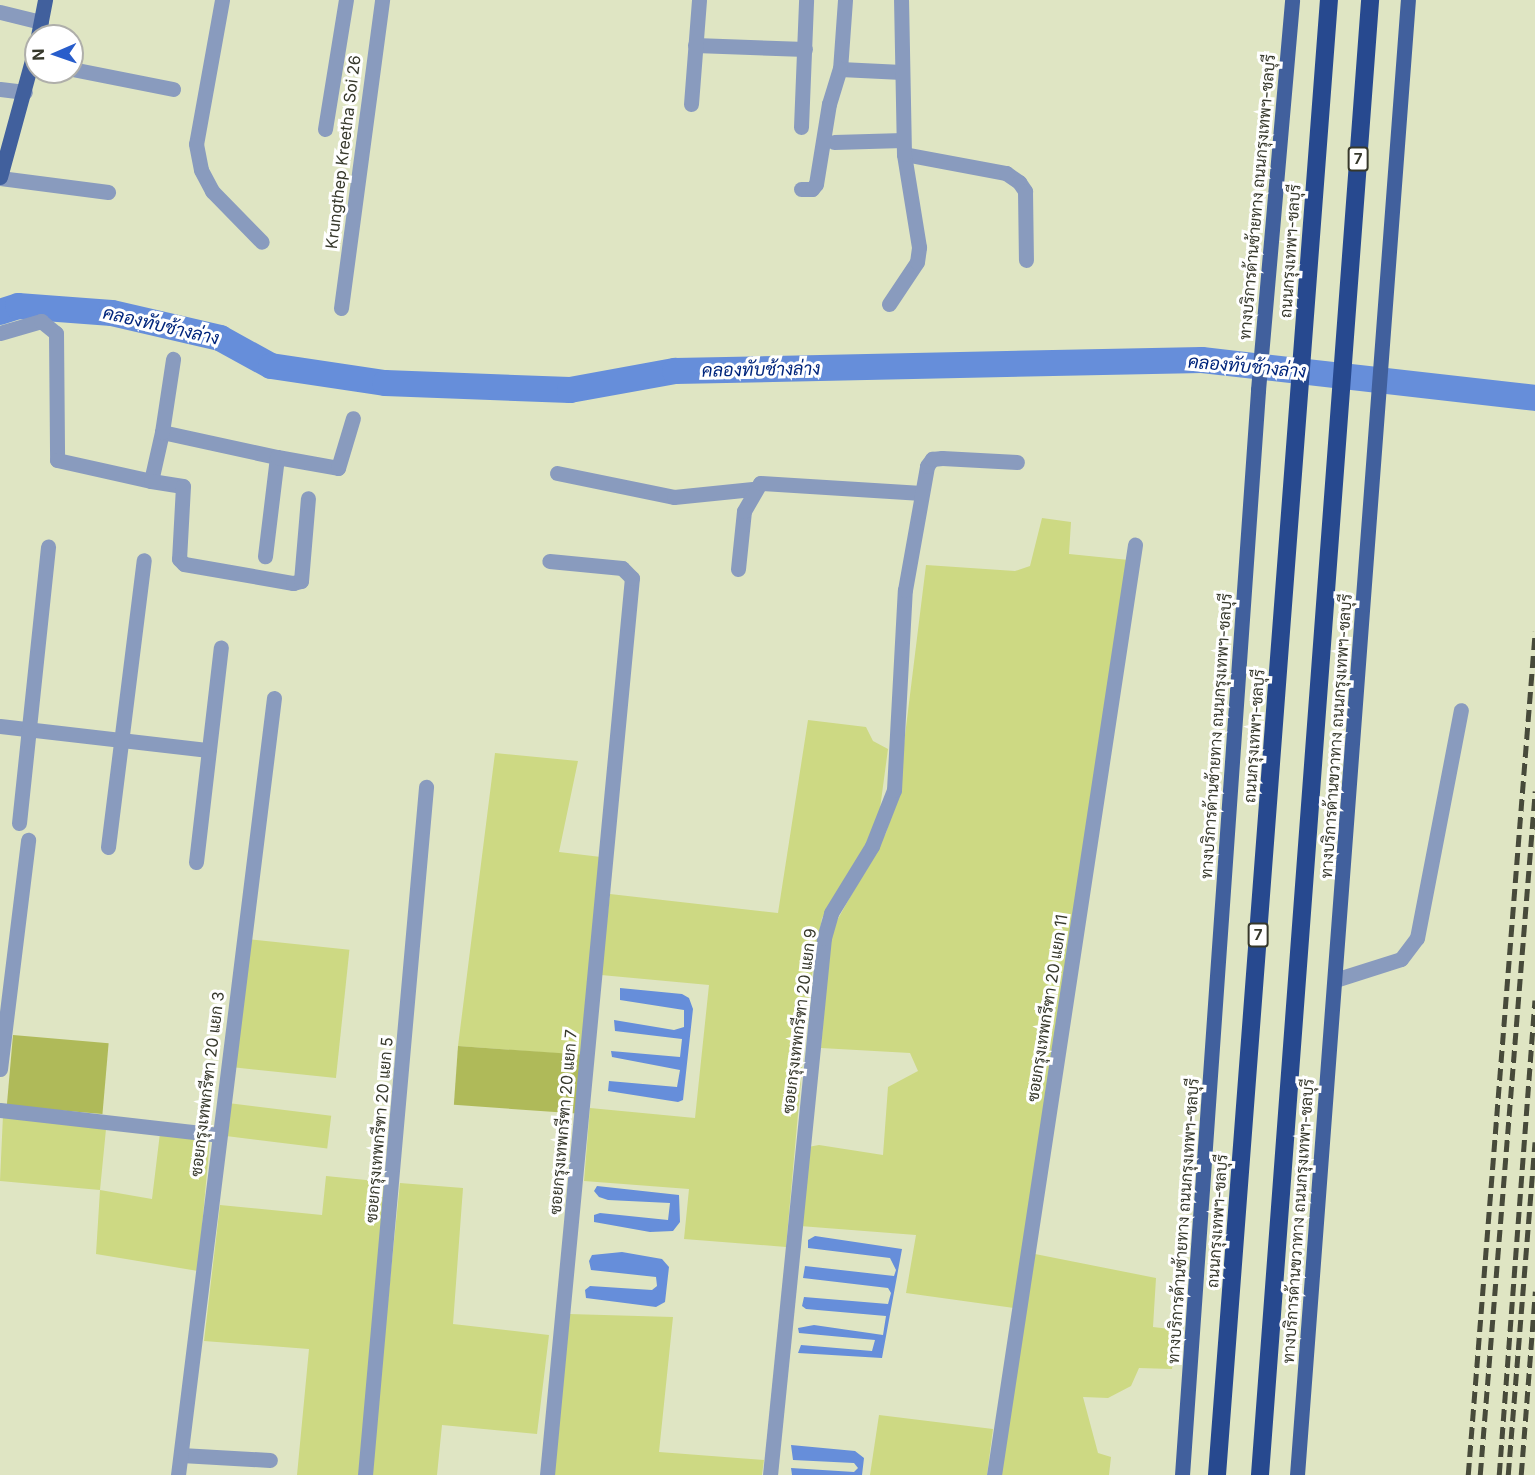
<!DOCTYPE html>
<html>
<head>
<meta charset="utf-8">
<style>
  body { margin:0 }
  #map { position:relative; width:1535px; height:1475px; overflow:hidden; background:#dfe5c3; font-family:Inter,Sarabun,sans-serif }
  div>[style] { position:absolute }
  .green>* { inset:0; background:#cdd983; transform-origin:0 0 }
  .forest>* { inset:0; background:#afba59; transform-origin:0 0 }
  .water>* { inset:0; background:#668eda }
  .river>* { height:26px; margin:-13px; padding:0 13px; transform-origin:13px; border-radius:13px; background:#668eda }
  .minor>* { height:15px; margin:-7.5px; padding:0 7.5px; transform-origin:7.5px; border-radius:7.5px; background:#899bbe }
  .major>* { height:15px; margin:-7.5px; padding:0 7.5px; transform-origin:7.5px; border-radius:7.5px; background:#41609d }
  .highway>* { height:18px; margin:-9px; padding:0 9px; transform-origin:9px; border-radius:9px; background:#27498f }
  .rail>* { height:4.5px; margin-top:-2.25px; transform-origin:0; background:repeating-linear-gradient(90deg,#474a3a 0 12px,transparent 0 18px) }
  span { translate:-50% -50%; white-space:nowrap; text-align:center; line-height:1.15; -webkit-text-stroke:6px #fff; paint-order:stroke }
  .shield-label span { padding:2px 4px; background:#fff; border:2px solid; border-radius:4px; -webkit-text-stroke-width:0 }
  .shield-label { font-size:15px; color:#36382b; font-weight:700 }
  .street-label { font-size:16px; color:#36382b }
  .water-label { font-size:18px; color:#00257c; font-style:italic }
  .north { position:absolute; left:24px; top:24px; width:60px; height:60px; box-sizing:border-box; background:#fff; border:2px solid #afafaa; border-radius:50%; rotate:268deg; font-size:16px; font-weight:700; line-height:24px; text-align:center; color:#36382b }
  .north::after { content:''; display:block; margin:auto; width:21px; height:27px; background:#285dcb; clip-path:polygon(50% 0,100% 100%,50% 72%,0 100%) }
</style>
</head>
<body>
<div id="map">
  <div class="green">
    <i style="clip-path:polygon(1042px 518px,1071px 522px,1069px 554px,1129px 560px,1014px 1308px,906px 1293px,916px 1235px,800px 1226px,808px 1147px,819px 1145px,883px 1155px,888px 1087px,918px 1071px,910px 1053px,821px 1048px,830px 933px,886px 833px,898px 792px,926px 565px,1015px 571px,1030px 566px)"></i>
    <i style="clip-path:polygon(808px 720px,866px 727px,873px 741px,888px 749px,879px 816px,857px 862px,822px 918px,809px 992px,786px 1247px,684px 1239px,689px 1189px,584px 1181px,590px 1108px,695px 1118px,709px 985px,601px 975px,610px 894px,778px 913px)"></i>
    <i style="clip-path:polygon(495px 753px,578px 761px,559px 852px,601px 857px,581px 1055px,458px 1046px)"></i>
    <i style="left:247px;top:939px;width:103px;height:129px;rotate:6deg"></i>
    <i style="left:228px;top:1103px;width:104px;height:33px;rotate:7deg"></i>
    <i style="clip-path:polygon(3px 1115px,106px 1129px,100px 1190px,152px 1199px,160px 1133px,210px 1139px,198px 1271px,96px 1254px,100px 1190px,0 1181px)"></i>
    <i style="clip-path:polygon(326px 1176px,386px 1182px,359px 1475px,297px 1475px,309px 1349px,204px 1341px,220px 1205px,322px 1215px)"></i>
    <i style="clip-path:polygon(400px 1183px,463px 1188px,453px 1324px,549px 1335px,537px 1434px,442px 1425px,437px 1475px,370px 1475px)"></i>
    <i style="clip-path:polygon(1035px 1254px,1156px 1278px,1153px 1327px,1178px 1330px,1172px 1369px,1139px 1368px,1131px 1386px,1108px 1398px,1083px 1397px,1098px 1453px,1111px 1457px,1109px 1475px,1001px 1475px)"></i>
    <i style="clip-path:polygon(569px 1314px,673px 1317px,659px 1452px,764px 1460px,762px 1475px,554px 1475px)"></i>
    <i style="clip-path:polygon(879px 1415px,993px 1429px,987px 1475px,870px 1475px)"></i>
  </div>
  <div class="forest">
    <i style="left:13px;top:1035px;width:96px;height:71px;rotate:5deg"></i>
    <i style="left:458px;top:1046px;width:123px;height:59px;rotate:4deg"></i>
  </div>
  <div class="water">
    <i style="clip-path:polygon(620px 988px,682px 994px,689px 998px,693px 1009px,683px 1100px,678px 1102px,608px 1091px,609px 1081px,677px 1087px,680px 1070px,612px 1057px,611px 1051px,680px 1057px,682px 1039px,615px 1031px,614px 1020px,674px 1030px,684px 1027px,684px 1010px,620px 1000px)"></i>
    <i style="clip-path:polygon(597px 1186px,679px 1195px,680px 1222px,673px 1231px,650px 1232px,594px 1222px,594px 1215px,600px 1213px,668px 1220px,670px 1203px,608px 1200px,599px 1197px,594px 1191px)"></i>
    <i style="clip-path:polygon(815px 1236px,902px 1249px,882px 1358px,798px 1353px,801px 1345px,872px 1351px,875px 1340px,799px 1333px,798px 1328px,814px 1325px,883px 1335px,886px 1316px,806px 1309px,802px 1306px,804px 1297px,888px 1304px,891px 1293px,888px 1288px,803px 1278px,805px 1266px,894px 1276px,896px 1270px,890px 1258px,808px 1248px,808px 1240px)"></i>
    <i style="clip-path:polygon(622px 1252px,662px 1259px,669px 1267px,665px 1302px,656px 1307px,586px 1298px,585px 1290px,590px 1286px,652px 1290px,657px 1286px,656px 1277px,591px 1270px,589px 1261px,592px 1255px)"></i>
    <i style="clip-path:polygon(791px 1445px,855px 1451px,864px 1458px,862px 1475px,792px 1475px,791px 1468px,854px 1472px,858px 1468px,854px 1463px,793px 1460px)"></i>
  </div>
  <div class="river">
    <i style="left:0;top:312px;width:19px;rotate:-18deg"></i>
    <i style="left:18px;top:306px;width:94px;rotate:4.3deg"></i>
    <i style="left:112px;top:313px;width:111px;rotate:13deg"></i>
    <i style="left:220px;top:338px;width:58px;rotate:28.8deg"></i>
    <i style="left:271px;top:366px;width:115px;rotate:8.5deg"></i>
    <i style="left:385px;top:383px;width:185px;rotate:2.2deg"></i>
    <i style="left:570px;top:390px;width:107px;rotate:-10.3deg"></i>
    <i style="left:675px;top:371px;width:527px;rotate:-1.2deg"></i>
    <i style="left:1202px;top:360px;width:335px;rotate:6.5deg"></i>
  </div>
  <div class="minor">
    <i style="left:222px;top:0;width:146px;rotate:100.2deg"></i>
    <i style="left:196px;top:144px;width:26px;rotate:79deg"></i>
    <i style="left:201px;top:170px;width:24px;rotate:62deg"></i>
    <i style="left:212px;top:191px;width:71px;rotate:45.6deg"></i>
    <i style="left:845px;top:0;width:69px;rotate:94.1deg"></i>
    <i style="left:840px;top:69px;width:62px;rotate:2.8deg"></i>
    <i style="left:0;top:12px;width:42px;rotate:13.7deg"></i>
    <i style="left:695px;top:45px;width:110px;rotate:2.1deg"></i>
    <i style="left:72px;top:69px;width:103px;rotate:11.2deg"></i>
    <i style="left:0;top:89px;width:25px;rotate:7deg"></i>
    <i style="left:691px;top:104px;width:104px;rotate:-85.6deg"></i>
    <i style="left:801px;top:127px;width:127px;rotate:-87.7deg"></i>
    <i style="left:325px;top:129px;width:131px;rotate:-80.8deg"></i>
    <i style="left:834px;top:142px;width:69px;rotate:-1.7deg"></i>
    <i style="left:904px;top:154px;width:104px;rotate:10.6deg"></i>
    <i style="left:1006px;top:173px;width:16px;rotate:35deg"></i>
    <i style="left:1019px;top:182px;width:11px;rotate:56deg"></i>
    <i style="left:1025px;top:191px;width:69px;rotate:89.2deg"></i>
    <i style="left:0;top:178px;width:109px;rotate:7.4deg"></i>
    <i style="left:801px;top:189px;width:11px"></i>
    <i style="left:812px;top:189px;width:6px;rotate:-51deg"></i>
    <i style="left:816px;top:184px;width:81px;rotate:-80.8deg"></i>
    <i style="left:829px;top:104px;width:37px;rotate:-73deg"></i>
    <i style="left:889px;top:304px;width:50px;rotate:-56.3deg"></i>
    <i style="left:917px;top:262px;width:15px;rotate:-82deg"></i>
    <i style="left:919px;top:247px;width:94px;rotate:-99.2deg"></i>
    <i style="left:904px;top:154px;width:154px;rotate:-91.1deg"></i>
    <i style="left:341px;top:308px;width:311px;rotate:-82.4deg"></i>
    <i style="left:0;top:333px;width:43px;rotate:-16.3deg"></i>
    <i style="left:41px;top:321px;width:19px;rotate:39deg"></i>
    <i style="left:56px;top:333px;width:127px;rotate:89.5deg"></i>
    <i style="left:57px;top:460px;width:96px;rotate:12.6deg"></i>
    <i style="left:151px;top:481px;width:50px;rotate:-77.3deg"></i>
    <i style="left:162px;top:432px;width:118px;rotate:12.3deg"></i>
    <i style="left:277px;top:457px;width:100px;rotate:96.9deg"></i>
    <i style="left:162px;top:432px;width:74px;rotate:-81.4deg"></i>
    <i style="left:277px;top:457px;width:62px;rotate:10.2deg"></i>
    <i style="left:338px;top:468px;width:52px;rotate:-73.3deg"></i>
    <i style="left:557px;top:473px;width:119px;rotate:11.6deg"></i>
    <i style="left:674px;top:497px;width:79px;rotate:-5.8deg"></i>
    <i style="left:151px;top:481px;width:32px;rotate:9deg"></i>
    <i style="left:183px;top:486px;width:73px;rotate:93.1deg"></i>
    <i style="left:179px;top:559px;width:7px;rotate:45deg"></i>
    <i style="left:184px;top:564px;width:111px;rotate:9.9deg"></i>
    <i style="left:293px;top:583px;width:8px;rotate:-14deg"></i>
    <i style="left:301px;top:581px;width:83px;rotate:-85.2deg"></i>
    <i style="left:738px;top:569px;width:58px;rotate:-84.1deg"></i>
    <i style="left:744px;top:511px;width:32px;rotate:-60deg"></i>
    <i style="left:760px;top:483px;width:162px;rotate:3.5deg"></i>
    <i style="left:0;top:726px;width:210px;rotate:6.6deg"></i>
    <i style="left:19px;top:823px;width:278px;rotate:-84deg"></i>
    <i style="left:108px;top:847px;width:289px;rotate:-82.9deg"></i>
    <i style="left:196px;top:862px;width:216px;rotate:-83.4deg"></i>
    <i style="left:1335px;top:980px;width:69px;rotate:-17.7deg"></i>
    <i style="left:1401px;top:959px;width:26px;rotate:-53deg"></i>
    <i style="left:1417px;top:938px;width:232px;rotate:-79.1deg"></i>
    <i style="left:0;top:1069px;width:231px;rotate:-83deg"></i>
    <i style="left:0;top:1110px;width:220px;rotate:6.5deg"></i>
    <i style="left:181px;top:1455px;width:89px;rotate:3.2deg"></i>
    <i style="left:178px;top:1475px;width:783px;rotate:-82.96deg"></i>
    <i style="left:365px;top:1475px;width:691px;rotate:-84.93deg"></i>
    <i style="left:547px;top:1475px;width:901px;rotate:-84.59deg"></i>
    <i style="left:632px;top:578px;width:14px;rotate:-135deg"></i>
    <i style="left:622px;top:568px;width:73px;rotate:-174.5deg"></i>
    <i style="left:770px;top:1475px;width:540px;rotate:-84.26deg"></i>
    <i style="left:824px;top:938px;width:26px;rotate:-74deg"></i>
    <i style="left:831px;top:913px;width:79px;rotate:-58.5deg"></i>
    <i style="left:872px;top:846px;width:60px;rotate:-68.6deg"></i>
    <i style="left:894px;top:790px;width:200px;rotate:-86.9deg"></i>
    <i style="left:905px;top:590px;width:126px;rotate:-79.9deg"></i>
    <i style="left:927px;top:466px;width:9px;rotate:-54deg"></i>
    <i style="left:932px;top:459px;width:10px;rotate:-6deg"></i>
    <i style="left:942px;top:458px;width:75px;rotate:3.1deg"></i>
    <i style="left:994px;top:1475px;width:941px;rotate:-81.38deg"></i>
  </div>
  <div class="major">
    <i style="left:38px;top:36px;width:37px;rotate:-79deg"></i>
    <i style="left:0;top:177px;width:137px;rotate:-74.7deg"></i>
    <i style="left:1182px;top:1475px;width:1088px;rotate:-85.99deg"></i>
    <i style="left:1258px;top:390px;width:391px;rotate:-85deg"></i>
    <i style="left:1297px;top:1475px;width:1479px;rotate:-85.7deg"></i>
  </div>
  <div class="highway">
    <i style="left:1217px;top:1475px;width:1479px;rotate:-85.66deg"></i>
    <i style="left:1260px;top:1475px;width:1479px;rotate:-85.73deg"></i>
  </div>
  <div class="rail">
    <i style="left:1468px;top:1475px;width:846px;rotate:-85.46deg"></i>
    <i style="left:1480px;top:1475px;width:686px;rotate:-85.4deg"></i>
    <i style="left:1499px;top:1475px;width:476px;rotate:-85.7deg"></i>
    <i style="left:1508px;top:1475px;width:334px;rotate:-85.4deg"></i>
    <i style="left:1521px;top:1475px;width:184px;rotate:-85.6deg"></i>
  </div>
  <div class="shield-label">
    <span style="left:1358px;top:159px">7</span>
    <span style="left:1258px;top:935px">7</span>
  </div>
  <div class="street-label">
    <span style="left:343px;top:152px;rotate:-83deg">Krungthep Kreetha Soi 26</span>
    <span style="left:1257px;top:197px;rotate:-85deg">ทางบริการด้านซ้ายทาง ถนนกรุงเทพฯ-ชลบุรี</span>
    <span style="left:1290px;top:251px;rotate:-86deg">ถนนกรุงเทพฯ-ชลบุรี</span>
    <span style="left:1216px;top:736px;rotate:-86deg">ทางบริการด้านซ้ายทาง ถนนกรุงเทพฯ-ชลบุรี</span>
    <span style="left:1254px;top:736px;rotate:-86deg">ถนนกรุงเทพฯ-ชลบุรี</span>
    <span style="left:1336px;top:736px;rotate:-86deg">ทางบริการด้านขวาทาง ถนนกรุงเทพฯ-ชลบุรี</span>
    <span style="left:1047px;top:1008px;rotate:-81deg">ซอยกรุงเทพกรีฑา 20 แยก 11</span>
    <span style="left:799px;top:1021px;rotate:-83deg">ซอยกรุงเทพกรีฑา 20 แยก 9</span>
    <span style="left:207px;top:1084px;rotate:-83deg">ซอยกรุงเทพกรีฑา 20 แยก 3</span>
    <span style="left:563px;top:1122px;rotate:-85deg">ซอยกรุงเทพกรีฑา 20 แยก 7</span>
    <span style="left:379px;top:1130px;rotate:-85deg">ซอยกรุงเทพกรีฑา 20 แยก 5</span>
    <span style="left:1183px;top:1221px;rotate:-86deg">ทางบริการด้านซ้ายทาง ถนนกรุงเทพฯ-ชลบุรี</span>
    <span style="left:1217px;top:1221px;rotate:-86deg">ถนนกรุงเทพฯ-ชลบุรี</span>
    <span style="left:1298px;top:1221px;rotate:-86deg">ทางบริการด้านขวาทาง ถนนกรุงเทพฯ-ชลบุรี</span>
  </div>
  <div class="water-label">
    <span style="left:161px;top:326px;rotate:13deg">คลองทับช้างล่าง</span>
    <span style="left:1247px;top:367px;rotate:5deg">คลองทับช้างล่าง</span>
    <span style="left:761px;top:370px;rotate:-1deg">คลองทับช้างล่าง</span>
  </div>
  <div class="north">N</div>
</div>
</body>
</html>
